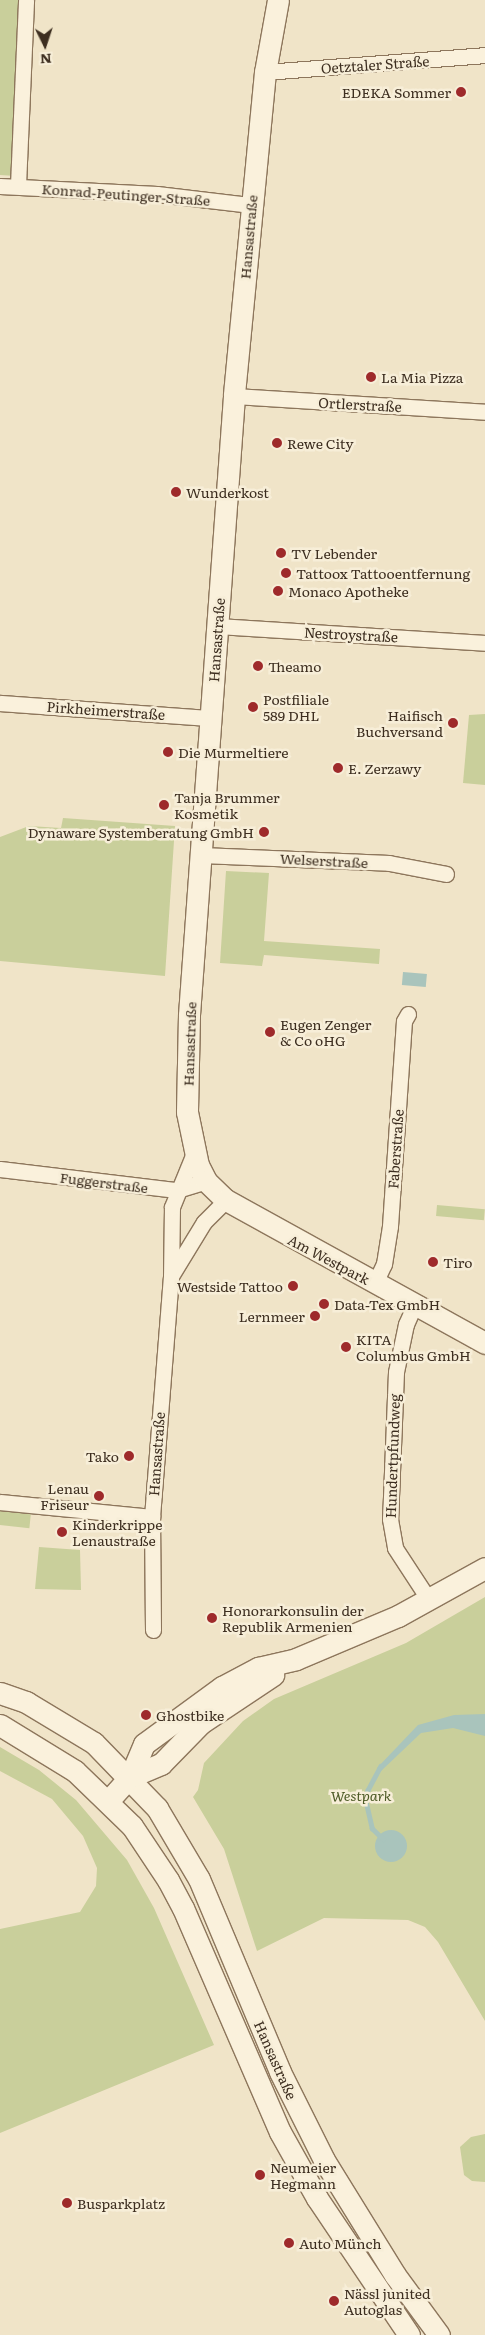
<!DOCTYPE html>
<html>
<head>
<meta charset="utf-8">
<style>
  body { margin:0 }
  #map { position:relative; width:485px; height:2335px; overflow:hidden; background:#f0e4c8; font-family:Literata,serif }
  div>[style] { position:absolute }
  .green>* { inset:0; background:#c9cf9b; transform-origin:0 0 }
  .water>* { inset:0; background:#a9c4bc; transform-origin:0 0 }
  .round { border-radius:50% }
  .stream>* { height:4.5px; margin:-2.25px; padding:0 2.25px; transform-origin:2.25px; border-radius:2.25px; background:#a9c4bc }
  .roads { filter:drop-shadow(1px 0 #8d765c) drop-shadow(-1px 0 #8d765c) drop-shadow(0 1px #8d765c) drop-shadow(0 -1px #8d765c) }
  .street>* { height:15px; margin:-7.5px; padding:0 7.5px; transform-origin:7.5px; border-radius:7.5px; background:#faf1dc }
  .secondary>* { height:21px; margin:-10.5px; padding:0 10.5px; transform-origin:10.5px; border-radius:10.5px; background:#faf1dc }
  .dots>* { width:14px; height:14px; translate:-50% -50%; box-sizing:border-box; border:2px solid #f7eed8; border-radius:50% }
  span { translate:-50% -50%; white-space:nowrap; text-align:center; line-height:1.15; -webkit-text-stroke:5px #f7eed8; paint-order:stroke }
  .street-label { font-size:14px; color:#3d2e20 }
  .poi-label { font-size:14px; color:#3d2e20 }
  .right { translate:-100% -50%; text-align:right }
  .left { translate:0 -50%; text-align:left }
  .park-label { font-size:14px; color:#4d5a26; font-style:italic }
  .north { position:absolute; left:20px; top:20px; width:50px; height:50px; -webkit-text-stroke:4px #f7eed8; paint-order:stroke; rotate:176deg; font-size:14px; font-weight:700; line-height:20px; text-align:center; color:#3d2e20 }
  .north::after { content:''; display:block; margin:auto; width:18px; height:22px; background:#3d2e20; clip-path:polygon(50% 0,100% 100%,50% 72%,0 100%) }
</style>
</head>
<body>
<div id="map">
  <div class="green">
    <i style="clip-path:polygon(0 0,21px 0,15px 176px,0 175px)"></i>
    <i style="clip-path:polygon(485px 714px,485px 785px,463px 783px,469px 715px)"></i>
    <i style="clip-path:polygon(63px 818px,175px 826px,165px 976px,0 961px,0 837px,29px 826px,61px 828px)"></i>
    <i style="clip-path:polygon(226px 871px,269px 873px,264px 941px,380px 949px,379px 964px,264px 955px,262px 966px,220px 963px)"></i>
    <i style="left:437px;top:1205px;width:48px;height:11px;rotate:5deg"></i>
    <i style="left:0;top:1511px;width:31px;height:14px;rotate:6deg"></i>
    <i style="clip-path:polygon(39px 1547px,80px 1550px,81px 1590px,35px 1589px)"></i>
    <i style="clip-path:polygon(485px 1597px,485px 2021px,438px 1942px,425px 1927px,408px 1920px,324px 1918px,257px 1951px,224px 1849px,193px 1797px,198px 1790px,204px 1763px,243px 1721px,274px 1699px,406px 1643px)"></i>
    <i style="clip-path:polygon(0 1747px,39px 1770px,76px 1800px,127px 1860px,154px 1908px,214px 2045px,0 2133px,0 1929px,80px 1912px,96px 1886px,97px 1868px,83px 1836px,52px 1799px,0 1771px)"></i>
    <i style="clip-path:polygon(485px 2134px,485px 2182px,472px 2181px,464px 2175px,460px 2147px,471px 2137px)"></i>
  </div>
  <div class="water">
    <i style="left:403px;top:972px;width:24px;height:13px;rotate:5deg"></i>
    <i style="clip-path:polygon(485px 1714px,485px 1736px,453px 1728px,421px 1733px,380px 1772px,377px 1768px,418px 1725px,454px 1715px)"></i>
    <i class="round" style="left:375px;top:1830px;width:32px;height:32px"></i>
  </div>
  <div class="stream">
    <i style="left:381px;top:1766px;width:27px;rotate:118deg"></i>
    <i style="left:368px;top:1790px;width:11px;rotate:100deg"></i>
    <i style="left:366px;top:1801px;width:28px;rotate:77deg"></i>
    <i style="left:372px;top:1828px;width:16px;rotate:45deg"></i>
  </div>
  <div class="roads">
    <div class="street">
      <i style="left:265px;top:72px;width:221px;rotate:-4.4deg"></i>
      <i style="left:18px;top:185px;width:185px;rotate:-87.5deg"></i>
      <i style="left:0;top:186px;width:157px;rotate:2.9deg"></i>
      <i style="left:157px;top:194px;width:95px;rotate:6.7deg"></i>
      <i style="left:234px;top:396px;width:252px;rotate:3.6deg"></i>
      <i style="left:217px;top:626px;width:269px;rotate:3.6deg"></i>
      <i style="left:0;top:703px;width:212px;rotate:4.1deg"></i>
      <i style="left:201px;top:855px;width:188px;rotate:2.4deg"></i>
      <i style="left:389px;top:863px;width:58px;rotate:10.9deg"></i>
      <i style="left:0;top:1169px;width:178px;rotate:6.8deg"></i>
      <i style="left:177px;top:1190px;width:30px;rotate:-17deg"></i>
      <i style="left:171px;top:1276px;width:63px;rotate:-58.6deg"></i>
      <i style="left:204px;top:1222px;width:31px;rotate:-45deg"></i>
      <i style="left:375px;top:1283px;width:21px;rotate:-65deg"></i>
      <i style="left:384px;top:1264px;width:38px;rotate:-81deg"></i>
      <i style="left:390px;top:1226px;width:205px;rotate:-86.1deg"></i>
      <i style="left:404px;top:1021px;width:8px;rotate:-60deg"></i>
      <i style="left:415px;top:1304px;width:22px;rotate:114deg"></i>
      <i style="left:406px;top:1324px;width:49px;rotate:101.8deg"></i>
      <i style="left:396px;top:1372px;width:147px;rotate:92.3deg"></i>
      <i style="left:390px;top:1519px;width:29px;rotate:80deg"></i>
      <i style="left:395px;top:1548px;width:62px;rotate:56.8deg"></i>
      <i style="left:0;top:1502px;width:153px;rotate:5.6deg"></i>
      <i style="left:153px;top:1630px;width:113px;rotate:-90.5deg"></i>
      <i style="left:152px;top:1517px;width:240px;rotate:-85.5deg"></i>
      <i style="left:171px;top:1278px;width:71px;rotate:-89.2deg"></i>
      <i style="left:172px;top:1207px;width:58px;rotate:-67.8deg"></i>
    </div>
    <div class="secondary">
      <i style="left:278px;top:0;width:73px;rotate:100.2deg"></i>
      <i style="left:265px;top:72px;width:325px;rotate:95.5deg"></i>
      <i style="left:234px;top:396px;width:621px;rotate:94.16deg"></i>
      <i style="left:189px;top:1015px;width:97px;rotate:91.2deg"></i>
      <i style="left:187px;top:1112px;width:54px;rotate:78.3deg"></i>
      <i style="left:198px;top:1165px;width:18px;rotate:63deg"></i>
      <i style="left:206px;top:1181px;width:28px;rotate:44deg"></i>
      <i style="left:226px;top:1200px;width:296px;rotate:28.9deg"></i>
      <i style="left:0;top:1693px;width:28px;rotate:19deg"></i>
      <i style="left:26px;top:1702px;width:79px;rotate:31.1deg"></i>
      <i style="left:94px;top:1743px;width:91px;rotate:45.9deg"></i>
      <i style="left:157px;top:1808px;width:82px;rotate:59.4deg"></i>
      <i style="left:199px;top:1879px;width:209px;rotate:67.2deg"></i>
      <i style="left:280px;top:2072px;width:98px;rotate:63.4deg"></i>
      <i style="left:324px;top:2160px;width:135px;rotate:58.3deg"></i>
      <i style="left:395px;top:2275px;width:74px;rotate:53.7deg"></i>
      <i style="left:0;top:1725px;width:88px;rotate:31.5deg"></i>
      <i style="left:75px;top:1771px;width:79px;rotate:44deg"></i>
      <i style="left:132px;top:1826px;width:65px;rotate:56.3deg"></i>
      <i style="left:168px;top:1880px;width:32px;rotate:62deg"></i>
      <i style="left:183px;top:1908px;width:244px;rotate:66.6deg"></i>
      <i style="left:280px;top:2132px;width:76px;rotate:60.7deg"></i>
      <i style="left:317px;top:2198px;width:165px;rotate:56.1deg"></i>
      <i style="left:130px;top:1777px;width:34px;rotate:-23deg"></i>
      <i style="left:161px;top:1764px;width:57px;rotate:-45.7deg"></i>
      <i style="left:201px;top:1723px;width:87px;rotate:-33.7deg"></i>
      <i style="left:109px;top:1800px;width:31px;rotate:-48deg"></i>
      <i style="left:130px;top:1777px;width:36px;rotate:-67deg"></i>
      <i style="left:144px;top:1744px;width:97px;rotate:-36.2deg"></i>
      <i style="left:222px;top:1687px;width:41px;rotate:-27.8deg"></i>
      <i style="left:258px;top:1668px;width:39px;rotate:-13deg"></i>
      <i style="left:296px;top:1659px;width:111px;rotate:-22.9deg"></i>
      <i style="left:398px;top:1616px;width:99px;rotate:-28.9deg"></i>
    </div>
  </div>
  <div class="dots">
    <i style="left:461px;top:92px;background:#9e2a2b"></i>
    <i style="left:371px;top:377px;background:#9e2a2b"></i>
    <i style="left:277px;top:443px;background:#9e2a2b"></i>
    <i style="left:176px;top:492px;background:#9e2a2b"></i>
    <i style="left:281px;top:553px;background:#9e2a2b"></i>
    <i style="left:286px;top:573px;background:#9e2a2b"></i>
    <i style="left:278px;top:591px;background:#9e2a2b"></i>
    <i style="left:258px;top:666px;background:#9e2a2b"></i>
    <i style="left:253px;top:707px;background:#9e2a2b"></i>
    <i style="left:453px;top:723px;background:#9e2a2b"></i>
    <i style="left:168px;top:752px;background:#9e2a2b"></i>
    <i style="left:338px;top:768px;background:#9e2a2b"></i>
    <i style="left:164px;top:805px;background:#9e2a2b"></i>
    <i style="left:264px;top:832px;background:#9e2a2b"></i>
    <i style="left:270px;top:1032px;background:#9e2a2b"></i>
    <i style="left:433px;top:1262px;background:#9e2a2b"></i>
    <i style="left:293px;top:1286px;background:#9e2a2b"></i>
    <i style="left:324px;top:1304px;background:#9e2a2b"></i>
    <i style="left:315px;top:1316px;background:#9e2a2b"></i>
    <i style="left:346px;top:1347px;background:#9e2a2b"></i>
    <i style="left:129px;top:1456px;background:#9e2a2b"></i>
    <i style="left:99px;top:1496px;background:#9e2a2b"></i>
    <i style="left:62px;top:1532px;background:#9e2a2b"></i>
    <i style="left:212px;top:1618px;background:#9e2a2b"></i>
    <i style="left:146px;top:1715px;background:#9e2a2b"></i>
    <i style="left:260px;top:2175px;background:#9e2a2b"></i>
    <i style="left:67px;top:2203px;background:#9e2a2b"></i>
    <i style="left:289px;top:2243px;background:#9e2a2b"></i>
    <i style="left:334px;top:2301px;background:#9e2a2b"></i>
  </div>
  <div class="street-label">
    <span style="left:375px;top:64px;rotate:-4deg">Oetztaler Straße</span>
    <span style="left:126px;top:194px;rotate:4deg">Konrad-Peutinger-Straße</span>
    <span style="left:248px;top:237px;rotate:-85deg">Hansastraße</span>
    <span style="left:360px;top:404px;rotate:3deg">Ortlerstraße</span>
    <span style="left:351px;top:634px;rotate:3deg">Nestroystraße</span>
    <span style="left:216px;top:640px;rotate:-86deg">Hansastraße</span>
    <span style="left:106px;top:710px;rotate:4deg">Pirkheimerstraße</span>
    <span style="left:324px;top:860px;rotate:3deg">Welserstraße</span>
    <span style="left:189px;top:1044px;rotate:-88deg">Hansastraße</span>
    <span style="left:395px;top:1149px;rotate:-86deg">Faberstraße</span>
    <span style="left:104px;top:1182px;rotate:7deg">Fuggerstraße</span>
    <span style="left:329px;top:1259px;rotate:28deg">Am Westpark</span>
    <span style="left:156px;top:1454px;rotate:-86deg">Hansastraße</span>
    <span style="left:392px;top:1456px;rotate:-88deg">Hundertpfundweg</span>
    <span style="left:276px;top:2060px;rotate:66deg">Hansastraße</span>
  </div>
  <div class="poi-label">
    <span class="right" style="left:451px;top:92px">EDEKA Sommer</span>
    <span class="left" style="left:381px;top:377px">La Mia Pizza</span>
    <span class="left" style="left:287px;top:443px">Rewe City</span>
    <span class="left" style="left:186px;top:492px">Wunderkost</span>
    <span class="left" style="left:291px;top:553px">TV Lebender</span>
    <span class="left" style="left:296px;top:573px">Tattoox Tattooentfernung</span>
    <span class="left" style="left:288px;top:591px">Monaco Apotheke</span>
    <span class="left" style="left:268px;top:666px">Theamo</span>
    <span class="left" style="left:263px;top:707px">Postfiliale<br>589 DHL</span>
    <span class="right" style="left:443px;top:723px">Haifisch<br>Buchversand</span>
    <span class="left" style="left:178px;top:752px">Die Murmeltiere</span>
    <span class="left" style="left:348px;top:768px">E. Zerzawy</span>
    <span class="left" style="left:174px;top:805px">Tanja Brummer<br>Kosmetik</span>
    <span class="right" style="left:254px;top:832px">Dynaware Systemberatung GmbH</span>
    <span class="left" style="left:280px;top:1032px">Eugen Zenger<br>&amp; Co oHG</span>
    <span class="left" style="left:443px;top:1262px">Tiro</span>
    <span class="right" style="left:283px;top:1286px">Westside Tattoo</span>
    <span class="left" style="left:334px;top:1304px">Data-Tex GmbH</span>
    <span class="right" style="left:305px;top:1316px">Lernmeer</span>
    <span class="left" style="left:356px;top:1347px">KITA<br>Columbus GmbH</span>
    <span class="right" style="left:119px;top:1456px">Tako</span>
    <span class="right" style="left:89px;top:1496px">Lenau<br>Friseur</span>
    <span class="left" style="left:72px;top:1532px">Kinderkrippe<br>Lenaustraße</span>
    <span class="left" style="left:222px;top:1618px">Honorarkonsulin der<br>Republik Armenien</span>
    <span class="left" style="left:156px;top:1715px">Ghostbike</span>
    <span class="left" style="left:270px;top:2175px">Neumeier<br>Heg‍mann</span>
    <span class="left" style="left:77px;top:2203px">Busparkplatz</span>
    <span class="left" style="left:299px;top:2243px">Auto Münch</span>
    <span class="left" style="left:344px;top:2301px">Nässl junited<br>Autoglas</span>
  </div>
  <div class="park-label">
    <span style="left:361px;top:1795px">Westpark</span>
  </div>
  <div class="north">N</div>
</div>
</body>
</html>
